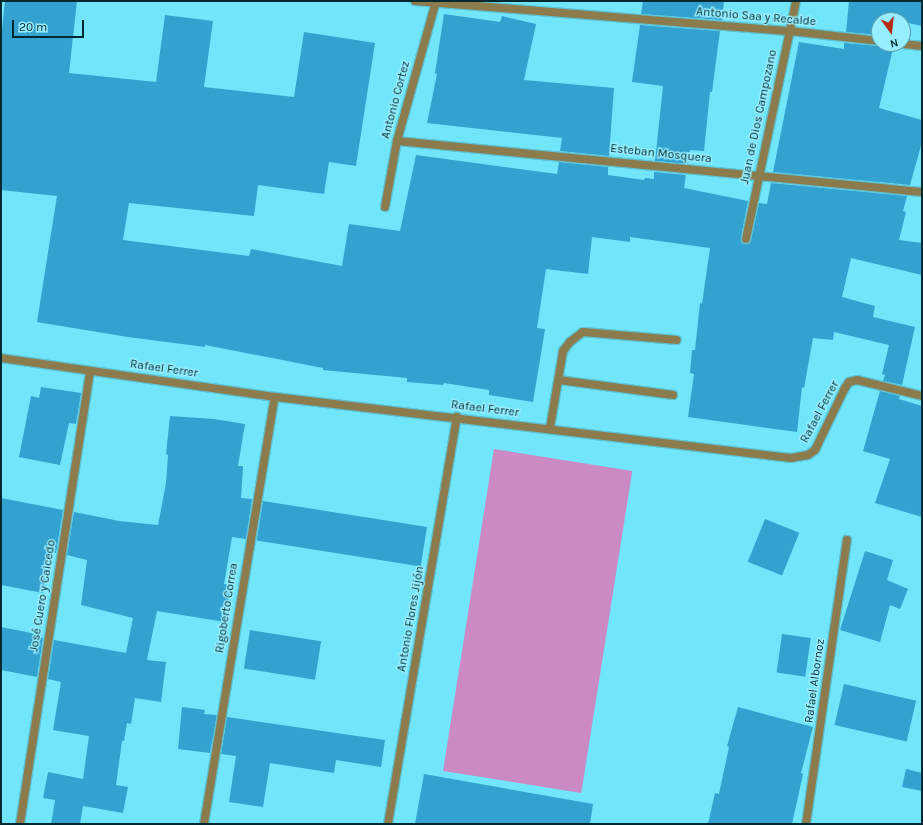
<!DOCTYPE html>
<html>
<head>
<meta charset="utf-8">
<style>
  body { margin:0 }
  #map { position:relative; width:923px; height:825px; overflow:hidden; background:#71e5f9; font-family:Karla,sans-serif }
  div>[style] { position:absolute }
  .green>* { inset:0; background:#cb8ac4; transform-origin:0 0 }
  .building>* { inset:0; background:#33a2d1; transform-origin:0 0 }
  .roads { filter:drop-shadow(1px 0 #5dc3d5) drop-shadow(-1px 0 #5dc3d5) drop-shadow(0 1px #5dc3d5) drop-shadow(0 -1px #5dc3d5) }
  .lane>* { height:8px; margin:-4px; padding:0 4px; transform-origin:4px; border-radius:4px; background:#8b7b4d }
  .street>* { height:8px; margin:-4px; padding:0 4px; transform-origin:4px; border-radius:4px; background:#8b7b4d }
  span { translate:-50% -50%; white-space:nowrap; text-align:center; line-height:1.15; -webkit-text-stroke:3px #97eeff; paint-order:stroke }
  .street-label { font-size:12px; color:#022930 }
  .frame { position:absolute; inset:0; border:2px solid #022930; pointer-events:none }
  .north { position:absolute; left:871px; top:12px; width:40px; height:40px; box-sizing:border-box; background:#97eeff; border:1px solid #5b9fac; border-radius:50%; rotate:165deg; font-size:11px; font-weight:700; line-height:16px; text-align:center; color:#022930 }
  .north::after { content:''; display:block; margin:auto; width:14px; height:18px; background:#b52816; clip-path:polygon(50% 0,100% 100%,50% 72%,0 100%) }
  .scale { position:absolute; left:12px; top:20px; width:72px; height:18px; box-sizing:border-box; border:2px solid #022930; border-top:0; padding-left:5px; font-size:12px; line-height:14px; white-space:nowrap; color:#022930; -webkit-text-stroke:3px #97eeff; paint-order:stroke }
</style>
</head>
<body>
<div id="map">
  <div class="green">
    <i style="left:494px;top:449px;width:140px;height:326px;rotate:9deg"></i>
  </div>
  <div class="building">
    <i style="clip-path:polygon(5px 1px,77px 1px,69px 73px,156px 82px,165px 15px,213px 21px,204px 87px,294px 97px,304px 32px,375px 43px,356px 166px,329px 162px,324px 194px,258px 185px,254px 216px,129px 203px,123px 240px,249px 256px,251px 249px,342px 266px,349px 224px,400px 231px,416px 155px,557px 174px,559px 162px,608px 167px,608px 175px,644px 180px,645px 178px,654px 179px,654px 172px,686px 175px,684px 188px,748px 201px,741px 238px,742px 243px,745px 244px,751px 240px,759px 203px,767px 204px,771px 183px,907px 196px,903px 211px,906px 212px,899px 240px,922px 243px,922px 275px,851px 258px,842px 297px,875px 306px,873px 317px,915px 327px,902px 385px,883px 381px,885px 375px,882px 374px,889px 345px,834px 332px,833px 340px,813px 338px,804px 388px,802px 387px,797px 432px,688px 417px,694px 374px,690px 373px,692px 350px,695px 350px,700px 303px,702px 304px,710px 248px,630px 237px,630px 242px,592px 237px,588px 274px,546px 269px,537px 328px,545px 329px,533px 402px,489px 395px,489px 390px,444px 383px,443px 385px,407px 382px,407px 378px,323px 370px,323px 368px,205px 345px,205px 347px,128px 337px,37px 322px,57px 196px,1px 190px,1px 39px)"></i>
    <i style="clip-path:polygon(643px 1px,724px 1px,722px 20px,641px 14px)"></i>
    <i style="clip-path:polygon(849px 1px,922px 1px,922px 26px,904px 22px,903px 25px,903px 20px,879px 20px,879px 35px,846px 32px)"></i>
    <i style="clip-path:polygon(444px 14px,500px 22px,502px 16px,536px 24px,524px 80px,614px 88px,609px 156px,560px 151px,562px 138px,427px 123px,437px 74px,435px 73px)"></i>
    <i style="clip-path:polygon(640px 25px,720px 31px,712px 92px,710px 92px,704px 151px,690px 150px,688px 164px,655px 161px,663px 86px,632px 82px)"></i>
    <i style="clip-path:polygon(799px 42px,844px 49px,844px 43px,878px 46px,884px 44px,894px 44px,879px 108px,922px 120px,922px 142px,910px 185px,773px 172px)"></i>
    <i style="clip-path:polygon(41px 387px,81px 393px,76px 424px,69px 423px,60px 465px,19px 457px,31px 396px,39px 398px)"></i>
    <i style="clip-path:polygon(880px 391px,900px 396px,899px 399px,922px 406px,922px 517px,875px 503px,890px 459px,863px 451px)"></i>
    <i style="clip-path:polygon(170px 416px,214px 419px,245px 424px,238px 466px,243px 466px,241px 498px,252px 499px,246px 539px,232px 537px,224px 584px,231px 585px,225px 622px,157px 611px,147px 660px,166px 662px,161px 702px,135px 698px,131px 724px,127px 723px,124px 741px,122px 741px,116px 785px,128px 787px,123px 813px,83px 806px,80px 824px,51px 824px,55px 800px,43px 798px,48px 772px,83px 779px,89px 736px,53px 730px,61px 682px,48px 679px,54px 640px,126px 653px,133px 618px,81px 605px,87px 560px,67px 555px,74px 512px,119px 521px,158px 525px,166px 483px,168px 455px,166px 454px)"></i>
    <i style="clip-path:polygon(1px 498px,63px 510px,56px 553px,51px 552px,43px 593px,1px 585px)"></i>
    <i style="left:263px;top:501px;width:166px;height:40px;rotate:9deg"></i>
    <i style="left:765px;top:519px;width:37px;height:46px;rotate:22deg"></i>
    <i style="clip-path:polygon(865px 551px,893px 560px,887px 580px,908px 589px,900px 609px,890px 605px,880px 642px,840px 630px)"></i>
    <i style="clip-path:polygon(1px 627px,36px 634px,35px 637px,43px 638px,37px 677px,1px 670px)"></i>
    <i style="left:250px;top:630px;width:72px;height:39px;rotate:9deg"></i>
    <i style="left:782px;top:634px;width:29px;height:39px;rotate:8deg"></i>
    <i style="left:844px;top:684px;width:74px;height:42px;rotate:13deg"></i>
    <i style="clip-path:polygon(182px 707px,205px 710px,204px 714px,217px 715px,210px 753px,178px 749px)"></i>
    <i style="clip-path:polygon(738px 707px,813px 727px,801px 773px,803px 774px,792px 824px,708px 824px,715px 793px,719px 794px,729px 747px,727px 746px)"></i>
    <i style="clip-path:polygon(227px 717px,385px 740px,381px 767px,336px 760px,334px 773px,270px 763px,263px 807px,229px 802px,236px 756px,221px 754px)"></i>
    <i style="clip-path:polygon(906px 769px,922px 773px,922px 791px,902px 787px)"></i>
    <i style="clip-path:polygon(424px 774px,593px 804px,590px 824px,415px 824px)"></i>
  </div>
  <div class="roads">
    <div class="lane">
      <i style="left:559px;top:380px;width:115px;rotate:7.5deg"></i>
      <i style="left:550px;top:428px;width:78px;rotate:-80.4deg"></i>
      <i style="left:563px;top:351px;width:11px;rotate:-52deg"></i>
      <i style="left:570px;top:342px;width:16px;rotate:-38deg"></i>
      <i style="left:583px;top:332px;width:94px;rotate:4.9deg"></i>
    </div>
    <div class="street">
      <i style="left:415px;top:1px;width:376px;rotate:4.6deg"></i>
      <i style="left:790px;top:31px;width:90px;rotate:6.4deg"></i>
      <i style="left:903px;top:44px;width:19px;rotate:6deg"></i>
      <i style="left:397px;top:141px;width:527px;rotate:5.55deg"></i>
      <i style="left:385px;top:207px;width:67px;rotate:-79.7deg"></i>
      <i style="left:397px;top:141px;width:145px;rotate:-74.4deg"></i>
      <i style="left:746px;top:239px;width:243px;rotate:-78.1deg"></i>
      <i style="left:1px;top:358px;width:277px;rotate:8.1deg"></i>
      <i style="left:275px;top:397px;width:520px;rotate:6.74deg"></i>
      <i style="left:791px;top:458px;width:17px;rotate:-10deg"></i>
      <i style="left:808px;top:455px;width:9px;rotate:-36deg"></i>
      <i style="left:815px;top:450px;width:69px;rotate:-64.2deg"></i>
      <i style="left:845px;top:388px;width:7px;rotate:-56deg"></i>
      <i style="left:849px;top:382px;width:8px;rotate:-14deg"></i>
      <i style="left:857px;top:380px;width:67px;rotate:13.8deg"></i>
      <i style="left:20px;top:824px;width:458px;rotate:-81.2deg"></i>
      <i style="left:204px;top:824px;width:433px;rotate:-80.6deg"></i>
      <i style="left:388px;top:824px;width:413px;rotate:-80.4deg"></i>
      <i style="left:806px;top:824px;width:287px;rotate:-81.8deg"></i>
    </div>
  </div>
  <div class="street-label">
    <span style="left:756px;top:17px;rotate:5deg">Antonio Saa y Recalde</span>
    <span style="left:396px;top:100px;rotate:-75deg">Antonio Cortez</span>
    <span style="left:759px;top:117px;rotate:-78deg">Juan de Dios Campozano</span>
    <span style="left:661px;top:154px;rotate:6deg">Esteban Mosquera</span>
    <span style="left:164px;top:369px;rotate:8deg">Rafael Ferrer</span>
    <span style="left:485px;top:409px;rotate:7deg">Rafael Ferrer</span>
    <span style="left:820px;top:412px;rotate:-62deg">Rafael Ferrer</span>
    <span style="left:43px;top:596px;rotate:-81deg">José Cuero y Caicedo</span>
    <span style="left:227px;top:608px;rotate:-81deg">Rigoberto Correa</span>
    <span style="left:411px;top:619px;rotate:-80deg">Antonio Flores Jijón</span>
    <span style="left:815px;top:681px;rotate:-82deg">Rafael Albornoz</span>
  </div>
  <div class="frame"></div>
  <div class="north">N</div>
  <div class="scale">20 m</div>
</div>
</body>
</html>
